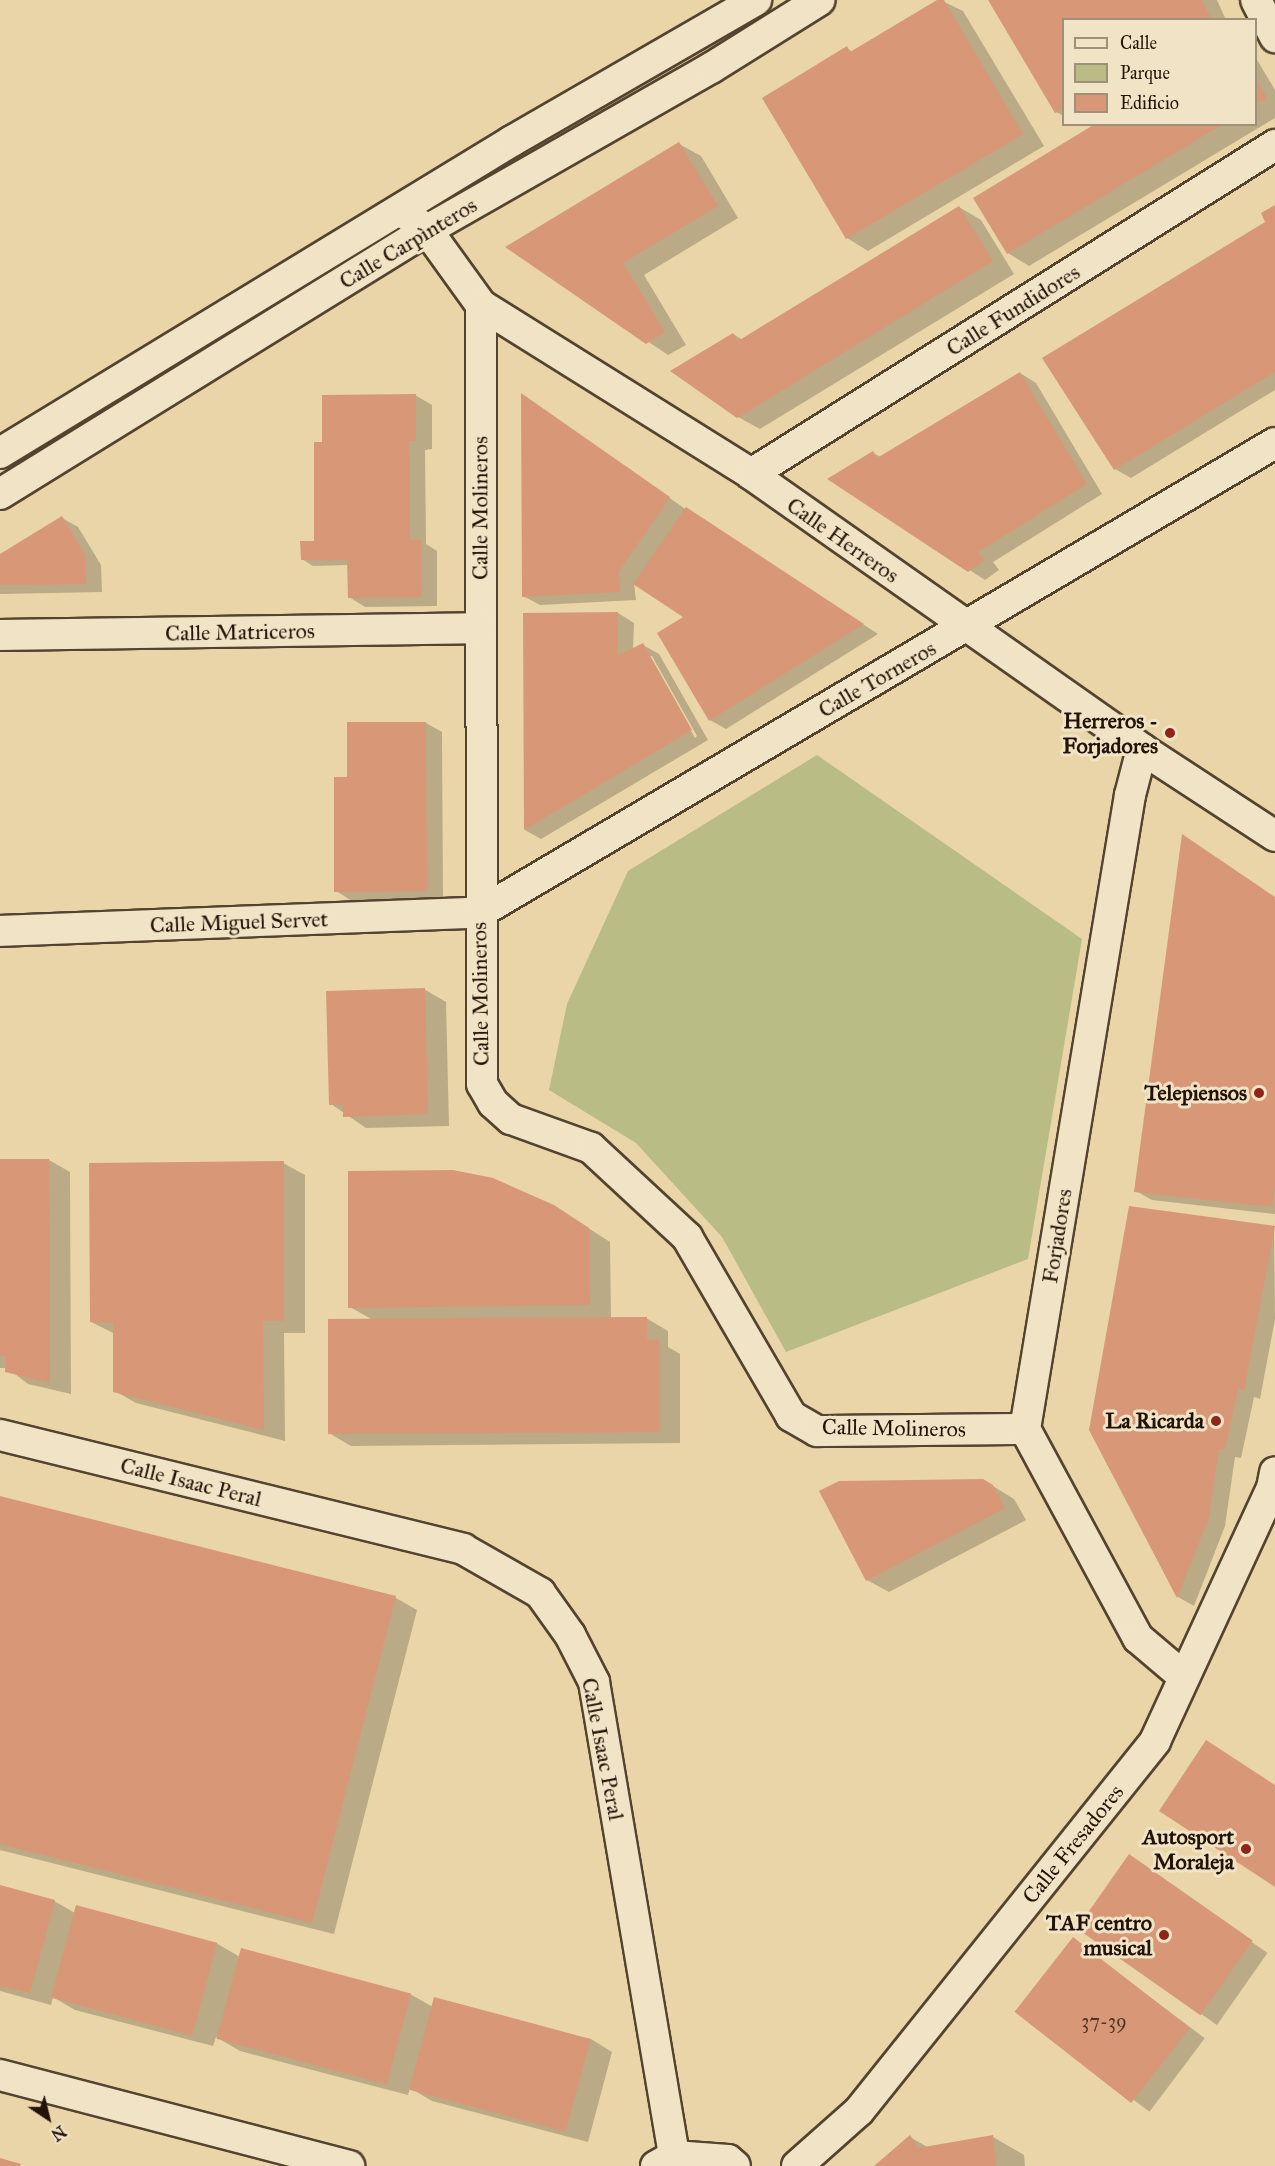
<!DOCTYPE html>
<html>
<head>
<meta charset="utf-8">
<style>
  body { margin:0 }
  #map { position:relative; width:1275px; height:2166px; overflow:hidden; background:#e9d5a7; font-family:"IM FELL Great Primer",serif }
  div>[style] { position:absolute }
  .green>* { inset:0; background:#b9bd85 }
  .shadow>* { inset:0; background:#0003; transform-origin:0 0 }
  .building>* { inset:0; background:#d89877; transform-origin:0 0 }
  .roads { filter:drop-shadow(2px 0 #54432f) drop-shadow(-2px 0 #54432f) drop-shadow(0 2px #54432f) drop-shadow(0 -2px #54432f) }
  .minor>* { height:30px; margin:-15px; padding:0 15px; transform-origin:15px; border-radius:15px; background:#f1e4c6 }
  .dots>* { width:16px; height:16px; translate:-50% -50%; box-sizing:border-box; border:3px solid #f1e4c6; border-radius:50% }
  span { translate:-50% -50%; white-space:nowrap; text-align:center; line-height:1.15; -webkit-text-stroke:6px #f1e4c6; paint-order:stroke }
  .number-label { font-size:20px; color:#503423 }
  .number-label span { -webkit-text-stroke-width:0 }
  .street-label { font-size:22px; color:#231207 }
  .poi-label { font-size:22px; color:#231207; font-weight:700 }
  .right { translate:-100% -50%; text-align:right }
  .legend { position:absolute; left:1062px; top:18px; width:195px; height:108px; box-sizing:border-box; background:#f1e4c6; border:2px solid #9f907a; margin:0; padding:8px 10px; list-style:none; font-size:18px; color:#231207 }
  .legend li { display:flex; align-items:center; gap:12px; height:30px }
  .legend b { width:30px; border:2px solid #9f907a }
  .north { position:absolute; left:18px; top:2088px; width:60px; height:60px; -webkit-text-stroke:4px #f1e4c6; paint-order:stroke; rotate:145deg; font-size:16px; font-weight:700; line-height:24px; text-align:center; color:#231207 }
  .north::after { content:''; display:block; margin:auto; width:21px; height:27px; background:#231207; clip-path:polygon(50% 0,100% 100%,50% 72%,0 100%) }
</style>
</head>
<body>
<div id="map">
  <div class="green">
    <i style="clip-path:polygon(817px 755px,1082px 939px,1028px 1259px,786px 1352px,722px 1237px,636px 1143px,549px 1090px,567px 1004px,628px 871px)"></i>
  </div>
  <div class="shadow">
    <i style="clip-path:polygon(940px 0,963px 11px,1044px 146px,868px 251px,847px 238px,847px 48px,853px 52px)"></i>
    <i style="clip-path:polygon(990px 0,1217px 0,1226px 20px,1064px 20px,1064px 116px,1056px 112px)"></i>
    <i style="clip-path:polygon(1256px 58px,1275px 90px,1275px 118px,1029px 266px,1008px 253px,1098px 124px,1256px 124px)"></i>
    <i style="clip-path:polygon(679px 144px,701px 156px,738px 218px,644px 275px,686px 345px,668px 355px,508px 247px)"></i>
    <i style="clip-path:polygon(959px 207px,981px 220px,1014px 274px,760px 429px,738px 417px,733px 334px,743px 340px)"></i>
    <i style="clip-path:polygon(1275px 207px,1275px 390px,1131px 478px,1115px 469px)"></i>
    <i style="clip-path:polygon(1020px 373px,1036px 383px,1102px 494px,993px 562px,999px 570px,985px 580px,830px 479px,873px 453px,881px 457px)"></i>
    <i style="clip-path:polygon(415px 395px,432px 405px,432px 449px,425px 450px,426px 544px,437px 551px,437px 606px,365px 607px,349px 597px,349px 565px,313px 566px,302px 559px,316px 542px,324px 443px)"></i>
    <i style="clip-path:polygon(523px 396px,684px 508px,878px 634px,726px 729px,710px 720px,686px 617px,634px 583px,636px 600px,540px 605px,523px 596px)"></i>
    <i style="clip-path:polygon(62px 518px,78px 527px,101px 565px,102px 592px,0 594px,0 555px)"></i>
    <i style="clip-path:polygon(evenodd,618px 613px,634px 623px,633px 650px,643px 645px,659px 654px,708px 740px,541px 839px,525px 830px,525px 614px,618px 613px,649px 656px,652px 656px,697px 736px,695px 738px,649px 656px)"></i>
    <i style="clip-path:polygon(426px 723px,442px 732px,443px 900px,352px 901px,336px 891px)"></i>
    <i style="clip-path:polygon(1275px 897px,1275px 1214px,1152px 1200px,1136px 1191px)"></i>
    <i style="clip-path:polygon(424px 989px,446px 1002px,449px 1126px,366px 1128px,331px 1104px)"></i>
    <i style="clip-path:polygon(0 1160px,49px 1160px,70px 1172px,71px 1394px,28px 1384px,7px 1368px,0 1368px)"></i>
    <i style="clip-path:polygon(283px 1163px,305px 1175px,305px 1333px,284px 1333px,285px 1441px,136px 1403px,115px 1391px,115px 1334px,91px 1322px)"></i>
    <i style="clip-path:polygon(554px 1206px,610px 1242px,611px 1319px,646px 1318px,668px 1331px,668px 1347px,680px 1354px,680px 1443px,351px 1446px,329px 1433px,373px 1320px,350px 1307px)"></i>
    <i style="clip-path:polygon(1274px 1228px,1275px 1319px,1260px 1399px,1254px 1397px,1241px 1458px,1235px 1457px,1225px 1526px,1194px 1606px,1178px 1597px,1091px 1430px)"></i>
    <i style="clip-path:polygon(983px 1480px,1014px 1499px,1026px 1520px,889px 1592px,867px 1580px)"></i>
    <i style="clip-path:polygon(0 1498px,396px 1598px,417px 1610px,334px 1934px,0 1850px)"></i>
    <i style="left:1129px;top:1856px;width:169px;height:88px;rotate:35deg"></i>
    <i style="clip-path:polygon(0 1887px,54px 1901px,75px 1913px,216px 1943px,240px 1957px,410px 1994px,433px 2007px,591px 2039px,612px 2052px,588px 2142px,432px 2101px,410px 2088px,408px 2095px,240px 2051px,216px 2037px,213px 2046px,75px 2010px,53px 1997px,51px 2005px,0 1991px)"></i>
    <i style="left:1073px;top:1939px;width:165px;height:92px;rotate:37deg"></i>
    <i style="clip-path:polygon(910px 2137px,929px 2148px,993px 2137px,1024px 2155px,1025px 2166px,876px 2166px)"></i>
  </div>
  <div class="building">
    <i style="clip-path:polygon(937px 0,944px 0,1023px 134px,846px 239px,762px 98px,847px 46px,850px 52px)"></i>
    <i style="clip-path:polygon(988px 0,1202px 0,1212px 20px,1064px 20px,1064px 108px,1055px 113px)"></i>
    <i style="clip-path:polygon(1256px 79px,1267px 98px,1256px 105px)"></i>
    <i style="clip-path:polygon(1095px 124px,1223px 124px,1007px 254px,973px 198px)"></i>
    <i style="clip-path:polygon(679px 142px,718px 206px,623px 263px,665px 332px,646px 344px,505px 247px)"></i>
    <i style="clip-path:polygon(1275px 205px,1275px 372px,1114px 470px,1042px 358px,1265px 222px,1261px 213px)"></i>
    <i style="clip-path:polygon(959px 206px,993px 261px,737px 418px,670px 371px,733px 333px,738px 341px)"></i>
    <i style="clip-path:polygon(1020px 372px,1087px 484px,978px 552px,984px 561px,968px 572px,827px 479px,873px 451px,877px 458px)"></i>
    <i style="clip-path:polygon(521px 393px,670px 497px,618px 573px,620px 592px,522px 597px)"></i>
    <i style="clip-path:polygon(416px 394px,416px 441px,409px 441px,410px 540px,421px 540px,422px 597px,348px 598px,347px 560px,301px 560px,300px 541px,314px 541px,314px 442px,322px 442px,322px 395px)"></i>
    <i style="clip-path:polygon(686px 507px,864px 624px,709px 721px,657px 633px,683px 617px,633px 584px)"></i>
    <i style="clip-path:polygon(62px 516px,85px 555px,86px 584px,0 585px,0 554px)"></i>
    <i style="clip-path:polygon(618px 612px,617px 656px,643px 643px,692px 730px,524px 830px,523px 613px)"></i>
    <i style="clip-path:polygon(347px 722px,426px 722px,427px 891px,334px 892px,334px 777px,347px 777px)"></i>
    <i style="clip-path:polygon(1182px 834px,1275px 897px,1275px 1185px,1272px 1207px,1134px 1192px)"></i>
    <i style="clip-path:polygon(425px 988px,428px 1114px,343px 1117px,343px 1104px,329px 1105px,326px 991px)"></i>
    <i style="clip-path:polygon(0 1159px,49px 1159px,50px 1383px,5px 1372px,6px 1356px,0 1356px)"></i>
    <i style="clip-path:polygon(284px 1161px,284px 1321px,263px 1321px,264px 1430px,113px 1392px,113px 1323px,90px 1322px,89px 1163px)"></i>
    <i style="clip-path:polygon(453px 1170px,493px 1178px,554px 1205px,589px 1228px,590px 1305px,348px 1308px,348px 1171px)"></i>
    <i style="clip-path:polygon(1129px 1206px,1275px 1226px,1244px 1391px,1238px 1389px,1225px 1449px,1219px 1449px,1209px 1517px,1177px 1598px,1089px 1430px)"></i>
    <i style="clip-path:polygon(647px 1317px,647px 1340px,659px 1340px,659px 1432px,328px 1434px,328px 1319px)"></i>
    <i style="clip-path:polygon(983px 1479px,993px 1485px,1005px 1508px,866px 1581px,819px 1491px,839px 1481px)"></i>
    <i style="clip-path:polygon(0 1496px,396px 1596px,312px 1923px,0 1844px)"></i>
    <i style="clip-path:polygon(1206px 1740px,1275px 1785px,1275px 1887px,1159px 1811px)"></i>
    <i style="left:1129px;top:1854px;width:151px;height:91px;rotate:35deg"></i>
    <i style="clip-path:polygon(0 1885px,55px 1900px,30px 1993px,0 1986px)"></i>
    <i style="left:76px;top:1905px;width:146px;height:96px;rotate:15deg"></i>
    <i style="left:1073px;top:1937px;width:148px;height:95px;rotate:38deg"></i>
    <i style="left:241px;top:1948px;width:176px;height:94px;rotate:15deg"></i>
    <i style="left:434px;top:1997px;width:162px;height:96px;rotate:15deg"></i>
    <i style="clip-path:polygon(910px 2135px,918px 2148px,993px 2135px,996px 2166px,874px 2166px)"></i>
    <i style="clip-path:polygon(0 2158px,21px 2164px,20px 2166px,0 2166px)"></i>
  </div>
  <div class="roads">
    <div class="minor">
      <i style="left:1256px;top:0;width:42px;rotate:62.8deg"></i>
      <i style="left:401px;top:210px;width:33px;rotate:38deg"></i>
      <i style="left:427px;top:230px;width:92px;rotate:54.2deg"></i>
      <i style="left:481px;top:305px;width:319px;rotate:32deg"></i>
      <i style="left:751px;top:474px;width:478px;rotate:35.1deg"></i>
      <i style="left:1142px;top:749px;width:159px;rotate:33.2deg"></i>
      <i style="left:481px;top:305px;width:779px;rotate:89.93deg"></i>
      <i style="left:482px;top:1084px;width:22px;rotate:60deg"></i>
      <i style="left:493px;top:1103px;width:24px;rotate:42deg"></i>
      <i style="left:511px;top:1119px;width:85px;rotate:19.9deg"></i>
      <i style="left:591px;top:1148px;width:131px;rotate:42.8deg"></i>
      <i style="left:687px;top:1237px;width:207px;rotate:59.8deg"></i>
      <i style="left:791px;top:1416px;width:30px;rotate:30deg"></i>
      <i style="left:817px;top:1431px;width:208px;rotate:-0.6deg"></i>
      <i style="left:0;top:453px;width:600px;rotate:-31.36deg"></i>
      <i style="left:512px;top:141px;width:282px;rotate:-30deg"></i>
      <i style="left:751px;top:474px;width:619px;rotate:-32.12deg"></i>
      <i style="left:0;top:494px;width:502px;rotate:-31.73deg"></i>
      <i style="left:427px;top:230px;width:327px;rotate:-29.7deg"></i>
      <i style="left:711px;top:68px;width:128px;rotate:-32deg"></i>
      <i style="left:0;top:635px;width:479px;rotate:-0.8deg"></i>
      <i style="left:1142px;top:749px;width:48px;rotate:104.6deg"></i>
      <i style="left:1130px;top:795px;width:643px;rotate:99.4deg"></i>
      <i style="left:1025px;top:1429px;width:238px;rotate:61.6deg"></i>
      <i style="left:1138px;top:1638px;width:60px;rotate:40.3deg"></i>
      <i style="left:0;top:931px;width:479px;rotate:-2.2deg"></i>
      <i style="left:479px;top:913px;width:924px;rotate:-30.56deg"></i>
      <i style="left:0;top:1435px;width:477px;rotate:13.8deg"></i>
      <i style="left:463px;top:1549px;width:89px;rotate:29.7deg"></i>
      <i style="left:540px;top:1593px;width:52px;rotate:54.5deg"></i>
      <i style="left:570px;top:1635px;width:53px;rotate:62.9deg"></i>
      <i style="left:594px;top:1682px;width:481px;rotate:80.4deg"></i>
      <i style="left:0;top:2075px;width:361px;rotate:14.6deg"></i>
      <i style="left:656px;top:2166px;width:21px;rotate:-29deg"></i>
      <i style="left:674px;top:2156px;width:54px;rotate:4.2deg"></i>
      <i style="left:728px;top:2160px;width:9px;rotate:41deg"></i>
      <i style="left:797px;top:2166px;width:83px;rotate:-41.6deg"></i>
      <i style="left:859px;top:2111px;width:474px;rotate:-51.3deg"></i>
      <i style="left:1155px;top:1741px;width:279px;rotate:-65.2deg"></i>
      <i style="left:1272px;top:1488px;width:16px;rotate:-79deg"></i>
    </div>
  </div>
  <div class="dots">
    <i style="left:1170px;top:733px;background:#8f2418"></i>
    <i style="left:1259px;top:1093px;background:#8f2418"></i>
    <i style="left:1216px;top:1421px;background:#8f2418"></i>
    <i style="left:1246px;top:1849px;background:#8f2418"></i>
    <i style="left:1164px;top:1935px;background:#8f2418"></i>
  </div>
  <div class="number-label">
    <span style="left:1104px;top:2021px">37-39</span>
  </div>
  <div class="street-label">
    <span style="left:408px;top:243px;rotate:-31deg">Calle Carpìnteros</span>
    <span style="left:1013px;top:310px;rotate:-32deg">Calle Fundidores</span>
    <span style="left:480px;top:508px;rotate:-90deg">Calle Molineros</span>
    <span style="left:843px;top:540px;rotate:35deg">Calle Herreros</span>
    <span style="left:240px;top:632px;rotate:-1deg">Calle Matriceros</span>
    <span style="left:877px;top:679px;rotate:-30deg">Calle Torneros</span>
    <span style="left:239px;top:922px;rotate:-2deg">Calle Miguel Servet</span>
    <span style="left:480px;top:994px;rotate:-91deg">Calle Molineros</span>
    <span style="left:1057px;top:1236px;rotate:-81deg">Forjadores</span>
    <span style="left:894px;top:1428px;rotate:1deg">Calle Molineros</span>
    <span style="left:191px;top:1482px;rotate:14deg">Calle Isaac Peral</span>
    <span style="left:603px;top:1749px;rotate:79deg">Calle Isaac Peral</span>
    <span style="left:1073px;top:1844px;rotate:-51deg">Calle Fresadores</span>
  </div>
  <div class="poi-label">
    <span class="right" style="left:1158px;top:733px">Herreros -<br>Forjadores</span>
    <span class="right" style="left:1247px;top:1093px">Telepiensos</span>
    <span class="right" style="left:1204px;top:1421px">La Ricarda</span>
    <span class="right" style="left:1234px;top:1849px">Autosport<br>Moraleja</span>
    <span class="right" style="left:1152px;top:1935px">TAF centro<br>musical</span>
  </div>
  <ul class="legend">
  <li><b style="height:8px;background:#f1e4c6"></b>Calle</li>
  <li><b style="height:16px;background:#b9bd85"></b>Parque</li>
  <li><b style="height:16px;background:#d89877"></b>Edificio</li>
  </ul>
  <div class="north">N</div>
</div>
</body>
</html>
